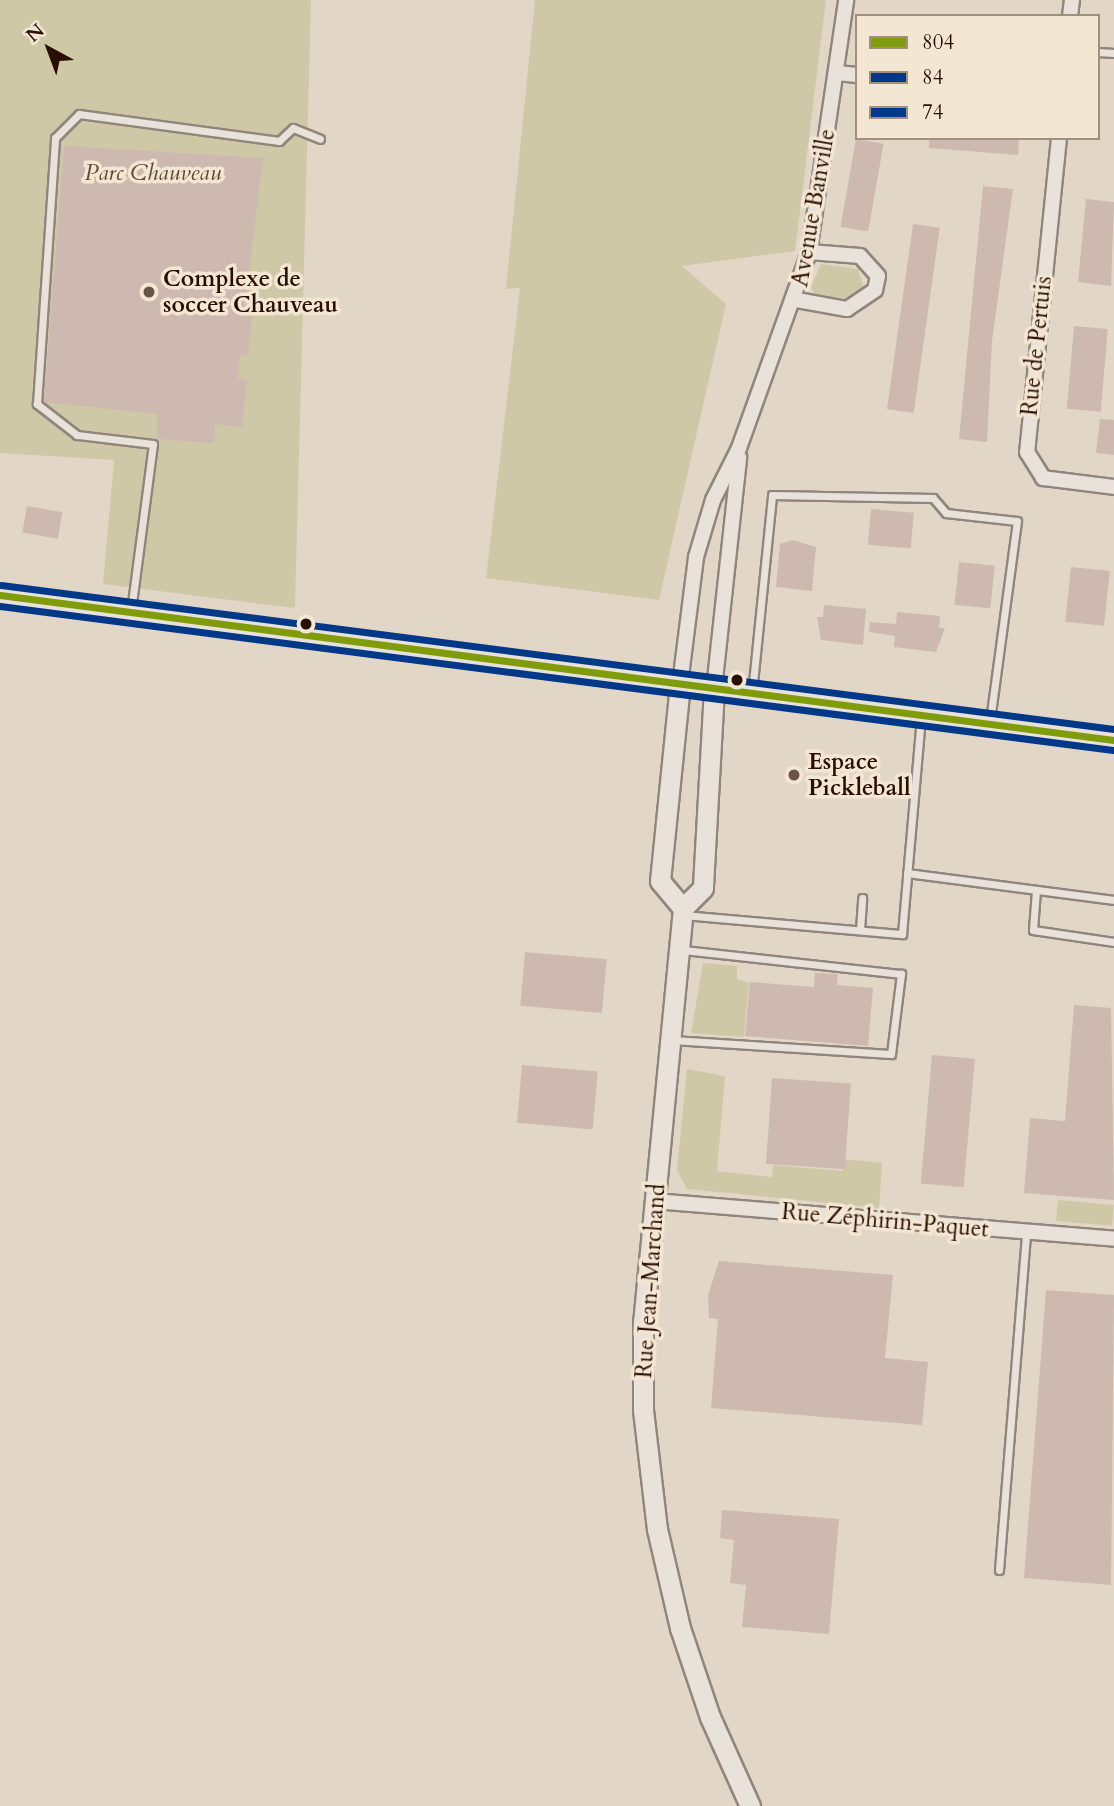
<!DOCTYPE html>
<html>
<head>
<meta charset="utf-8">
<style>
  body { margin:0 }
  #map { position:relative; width:1114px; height:1806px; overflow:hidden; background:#e2d7c7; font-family:Cardo,serif }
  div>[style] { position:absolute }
  .green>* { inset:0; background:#cfc8a7; transform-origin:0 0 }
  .building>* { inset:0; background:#cdb9af; transform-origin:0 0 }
  .roads { filter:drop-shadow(2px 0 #90867c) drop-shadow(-2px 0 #90867c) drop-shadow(0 2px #90867c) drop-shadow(0 -2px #90867c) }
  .lane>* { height:7px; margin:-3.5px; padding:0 3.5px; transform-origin:3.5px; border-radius:3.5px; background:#e8e2da }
  .street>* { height:14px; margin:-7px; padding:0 7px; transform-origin:7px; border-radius:7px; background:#e8e2da }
  .secondary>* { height:19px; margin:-9.5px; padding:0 9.5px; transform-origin:9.5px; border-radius:9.5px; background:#e8e2da }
  .bus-1>* { height:7px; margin:-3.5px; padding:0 3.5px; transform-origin:3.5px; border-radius:3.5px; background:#819c0b }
  .bus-2>* { height:7px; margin:-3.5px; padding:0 3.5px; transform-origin:3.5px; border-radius:3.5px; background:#013888 }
  .bus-3>* { height:7px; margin:-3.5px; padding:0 3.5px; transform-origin:3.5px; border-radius:3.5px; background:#013888 }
  .dots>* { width:19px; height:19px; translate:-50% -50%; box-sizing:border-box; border:4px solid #f3e6d3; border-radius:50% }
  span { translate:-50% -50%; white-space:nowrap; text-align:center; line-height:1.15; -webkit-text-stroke:7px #f3e6d3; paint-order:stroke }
  .park-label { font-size:23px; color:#5e4b32; font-style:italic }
  .street-label { font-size:23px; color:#290e02 }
  .poi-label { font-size:23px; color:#290e02; font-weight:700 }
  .left { translate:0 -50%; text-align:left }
  .legend { position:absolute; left:855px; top:14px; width:245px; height:126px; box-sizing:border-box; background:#f3e6d3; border:2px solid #a2907f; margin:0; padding:9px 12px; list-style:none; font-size:21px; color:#290e02 }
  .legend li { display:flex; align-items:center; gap:14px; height:35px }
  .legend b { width:35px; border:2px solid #a2907f }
  .north { position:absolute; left:14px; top:14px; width:70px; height:70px; -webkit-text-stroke:5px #f3e6d3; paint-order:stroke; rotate:319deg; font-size:19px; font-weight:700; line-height:28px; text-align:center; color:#290e02 }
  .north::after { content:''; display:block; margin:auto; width:24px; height:32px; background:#290e02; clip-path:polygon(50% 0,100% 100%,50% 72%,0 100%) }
</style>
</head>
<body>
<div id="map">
  <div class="green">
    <i style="clip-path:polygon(0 0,311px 0,295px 608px,103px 584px,114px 460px,0 453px)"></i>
    <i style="clip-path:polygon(535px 0,826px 0,795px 251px,682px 266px,726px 304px,659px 600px,486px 578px,520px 288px,506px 289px)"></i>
    <i style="clip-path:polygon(821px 264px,858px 269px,864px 289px,850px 301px,815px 295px,811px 287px)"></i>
    <i style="clip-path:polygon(703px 963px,737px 966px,737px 979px,749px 983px,744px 1037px,691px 1033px)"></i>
    <i style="clip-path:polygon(687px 1069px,725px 1076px,717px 1171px,772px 1177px,773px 1165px,843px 1171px,844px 1159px,882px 1163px,879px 1208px,687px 1189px,677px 1170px)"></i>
    <i style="left:1058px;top:1200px;width:56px;height:21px;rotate:5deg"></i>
  </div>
  <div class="building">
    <i style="clip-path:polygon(929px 138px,1019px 138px,1018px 155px,929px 148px)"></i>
    <i style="left:856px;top:139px;width:28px;height:89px;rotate:10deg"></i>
    <i style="clip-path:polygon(64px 146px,263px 158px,244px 314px,252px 314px,248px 356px,240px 355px,238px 379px,247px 380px,242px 427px,215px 424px,214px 443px,157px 439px,157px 414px,44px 402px)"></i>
    <i style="clip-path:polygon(983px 186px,1013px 189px,992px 341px,987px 442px,959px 439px)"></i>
    <i style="clip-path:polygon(1086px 199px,1114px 202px,1111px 286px,1078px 282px)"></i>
    <i style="left:913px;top:224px;width:27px;height:187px;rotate:8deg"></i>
    <i style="left:1074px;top:326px;width:34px;height:83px;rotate:5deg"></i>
    <i style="clip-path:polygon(1100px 419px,1114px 420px,1114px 455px,1096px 453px)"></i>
    <i style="left:27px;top:506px;width:36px;height:27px;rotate:10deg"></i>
    <i style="left:871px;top:509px;width:43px;height:36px;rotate:5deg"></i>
    <i style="clip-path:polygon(793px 540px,816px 547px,812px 591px,776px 587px,780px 544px)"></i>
    <i style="left:959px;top:562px;width:36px;height:43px;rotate:6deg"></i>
    <i style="left:1071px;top:567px;width:39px;height:55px;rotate:6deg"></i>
    <i style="clip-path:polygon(824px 605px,866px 609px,863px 645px,821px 640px,817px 617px,823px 617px)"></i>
    <i style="clip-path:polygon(897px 612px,940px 616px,939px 628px,945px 628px,936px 652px,894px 647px,895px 636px,869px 632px,870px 622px,896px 624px)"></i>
    <i style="left:525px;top:952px;width:82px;height:54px;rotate:5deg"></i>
    <i style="clip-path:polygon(815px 973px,838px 974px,837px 985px,873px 988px,868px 1046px,745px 1036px,750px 982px,814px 987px)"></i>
    <i style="clip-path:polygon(1074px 1005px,1111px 1008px,1114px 1200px,1024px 1193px,1030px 1118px,1065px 1121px)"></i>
    <i style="left:932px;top:1055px;width:43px;height:129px;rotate:5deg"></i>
    <i style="left:522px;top:1065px;width:76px;height:58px;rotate:5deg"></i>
    <i style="left:772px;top:1078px;width:79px;height:86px;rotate:4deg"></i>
    <i style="clip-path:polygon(719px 1261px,893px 1275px,885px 1358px,928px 1362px,922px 1425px,711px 1408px,718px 1319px,709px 1318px,708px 1295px)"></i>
    <i style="clip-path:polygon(1046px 1290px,1114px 1295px,1111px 1585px,1024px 1578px)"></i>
    <i style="clip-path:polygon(722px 1510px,839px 1519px,829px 1634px,742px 1627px,746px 1585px,730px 1583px,734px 1540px,720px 1538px)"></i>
  </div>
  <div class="roads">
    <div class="lane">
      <i style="left:1098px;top:52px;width:16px;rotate:4deg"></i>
      <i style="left:131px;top:611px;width:168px;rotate:-82.5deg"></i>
      <i style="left:153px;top:444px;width:77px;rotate:-173.2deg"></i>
      <i style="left:77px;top:435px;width:51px;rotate:-142.2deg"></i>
      <i style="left:37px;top:404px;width:267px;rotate:-86.1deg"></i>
      <i style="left:55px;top:138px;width:34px;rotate:-45deg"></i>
      <i style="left:79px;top:114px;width:202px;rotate:7.7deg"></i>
      <i style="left:279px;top:141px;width:19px;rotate:-43deg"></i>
      <i style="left:293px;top:128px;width:29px;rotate:22deg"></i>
      <i style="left:752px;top:693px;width:199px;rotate:-84.2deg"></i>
      <i style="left:772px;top:495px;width:161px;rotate:1.1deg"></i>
      <i style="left:933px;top:498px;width:20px;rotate:49deg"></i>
      <i style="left:946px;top:513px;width:71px;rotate:6.4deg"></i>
      <i style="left:1017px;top:521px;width:203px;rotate:97.7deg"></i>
      <i style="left:907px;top:873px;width:209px;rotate:7.4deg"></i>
      <i style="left:1036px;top:890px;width:40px;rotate:94.3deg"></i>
      <i style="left:1033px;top:930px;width:82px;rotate:8.4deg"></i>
      <i style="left:684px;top:915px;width:219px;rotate:5deg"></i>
      <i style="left:902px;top:934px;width:217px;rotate:-85deg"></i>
      <i style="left:860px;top:930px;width:32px;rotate:-86deg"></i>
      <i style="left:672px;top:1040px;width:219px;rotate:3.7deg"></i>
      <i style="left:891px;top:1054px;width:81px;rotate:-82.9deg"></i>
      <i style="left:901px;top:974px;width:220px;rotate:-173.7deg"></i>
      <i style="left:999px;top:1570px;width:339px;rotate:-85.4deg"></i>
    </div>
    <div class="street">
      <i style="left:1070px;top:16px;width:16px;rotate:-83deg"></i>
      <i style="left:837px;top:73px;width:20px;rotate:6deg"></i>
      <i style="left:1059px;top:138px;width:316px;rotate:95.8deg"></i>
      <i style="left:1027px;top:452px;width:31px;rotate:58deg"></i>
      <i style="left:1043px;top:478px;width:72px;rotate:7.2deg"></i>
      <i style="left:797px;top:300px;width:51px;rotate:10.2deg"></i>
      <i style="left:847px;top:309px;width:34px;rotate:-34deg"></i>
      <i style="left:875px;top:290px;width:14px;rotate:-78deg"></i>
      <i style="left:878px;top:276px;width:27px;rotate:-132deg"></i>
      <i style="left:860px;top:256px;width:51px;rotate:-175.5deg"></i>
      <i style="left:680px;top:684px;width:128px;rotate:-82.8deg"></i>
      <i style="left:696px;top:557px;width:59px;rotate:-73.4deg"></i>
      <i style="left:713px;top:500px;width:58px;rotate:-63.4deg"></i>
      <i style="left:739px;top:448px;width:208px;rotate:-70.3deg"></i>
      <i style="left:809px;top:252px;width:255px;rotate:-81.6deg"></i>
      <i style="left:714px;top:689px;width:233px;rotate:-83.8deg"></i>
      <i style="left:655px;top:1201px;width:461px;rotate:4.7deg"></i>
    </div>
    <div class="secondary">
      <i style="left:0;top:595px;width:1123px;rotate:7.42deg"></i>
      <i style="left:680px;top:684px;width:198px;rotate:95.8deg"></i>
      <i style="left:660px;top:881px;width:35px;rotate:50deg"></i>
      <i style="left:714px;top:689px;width:199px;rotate:93.2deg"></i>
      <i style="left:703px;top:888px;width:28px;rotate:135deg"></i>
      <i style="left:683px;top:908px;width:415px;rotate:95.5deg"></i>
      <i style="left:643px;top:1321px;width:89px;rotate:90deg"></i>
      <i style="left:643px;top:1410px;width:120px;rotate:83.3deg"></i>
      <i style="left:657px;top:1529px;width:102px;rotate:76.9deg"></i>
      <i style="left:680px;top:1628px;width:94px;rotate:71.4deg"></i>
      <i style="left:710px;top:1717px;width:98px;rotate:65.8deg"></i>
    </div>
  </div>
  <div class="bus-1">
    <i style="left:0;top:595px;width:1123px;rotate:7.42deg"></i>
  </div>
  <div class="bus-2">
    <i style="left:0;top:606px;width:1122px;rotate:7.37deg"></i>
  </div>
  <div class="bus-3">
    <i style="left:1px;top:585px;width:1122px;rotate:7.37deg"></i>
  </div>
  <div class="dots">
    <i style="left:149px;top:292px;background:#6a5447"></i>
    <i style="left:306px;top:624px;background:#290e02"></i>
    <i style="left:737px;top:680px;background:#290e02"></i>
    <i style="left:794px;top:775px;background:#6a5447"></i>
  </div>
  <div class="park-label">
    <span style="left:153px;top:173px">Parc Chauveau</span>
  </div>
  <div class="street-label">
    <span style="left:814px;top:208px;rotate:-80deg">Avenue Banville</span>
    <span style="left:1037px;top:346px;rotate:-84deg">Rue de Pertuis</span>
    <span style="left:885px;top:1221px;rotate:5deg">Rue Zéphirin-Paquet</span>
    <span style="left:651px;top:1281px;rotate:-86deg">Rue Jean-Marchand</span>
  </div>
  <div class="poi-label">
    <span class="left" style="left:163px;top:292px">Complexe de<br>soccer Chauveau</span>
    <span class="left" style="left:808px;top:775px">Espace<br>Pickleball</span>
  </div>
  <ul class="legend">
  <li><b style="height:9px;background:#819c0b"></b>804</li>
  <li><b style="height:9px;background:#013888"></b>84</li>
  <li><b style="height:9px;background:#013888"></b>74</li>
  </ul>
  <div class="north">N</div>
</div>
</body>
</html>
